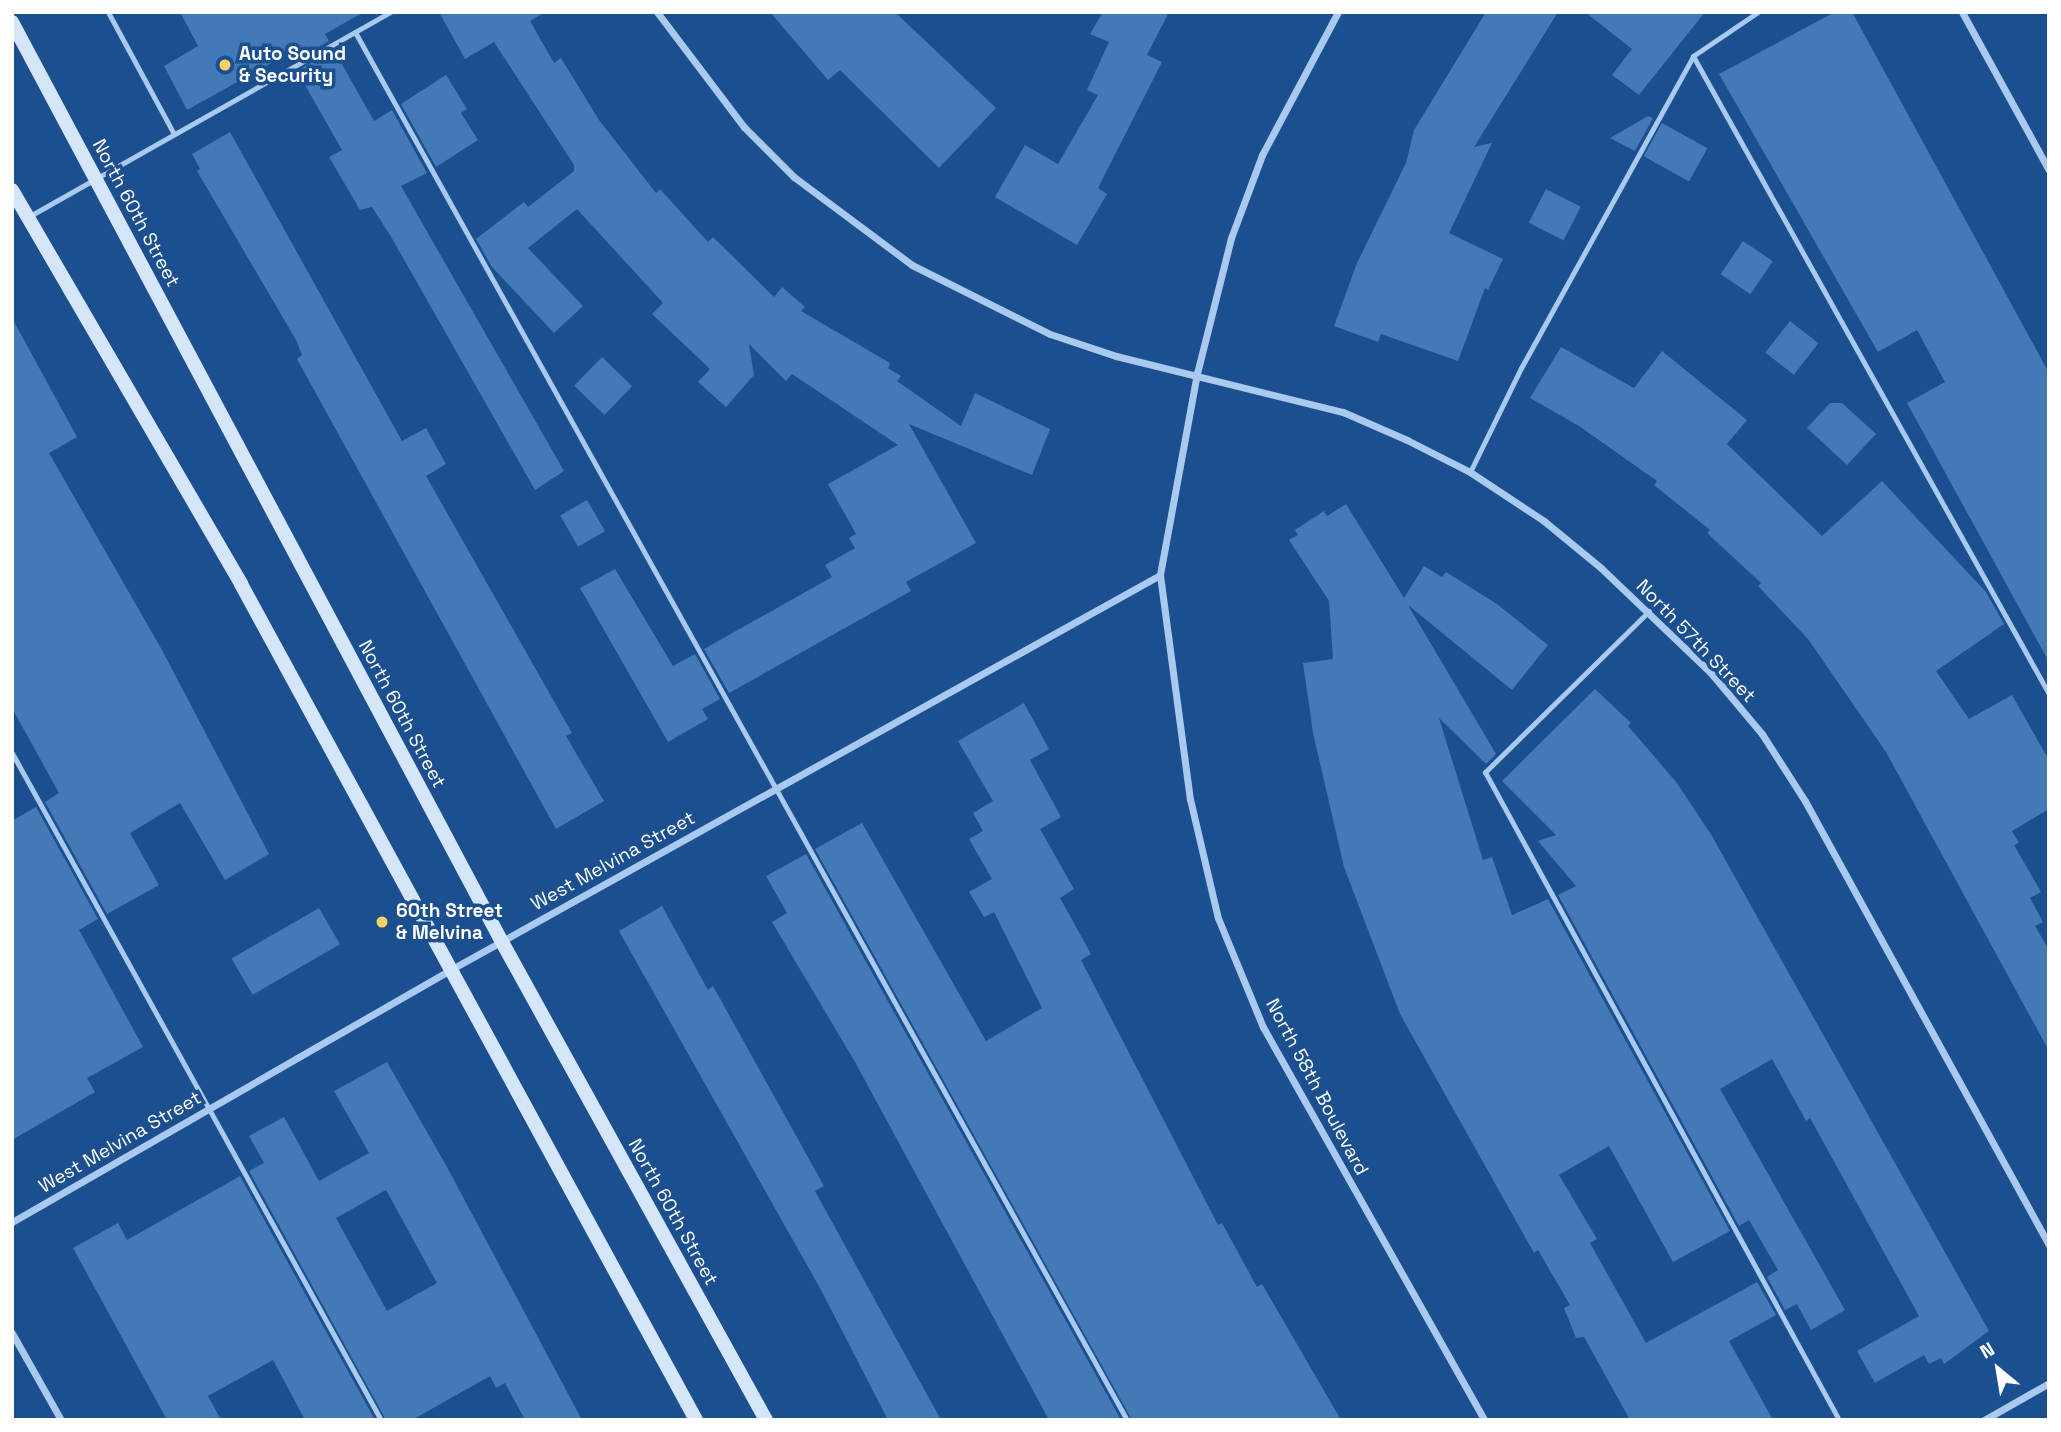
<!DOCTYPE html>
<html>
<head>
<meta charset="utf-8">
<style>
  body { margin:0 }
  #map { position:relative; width:2061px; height:1432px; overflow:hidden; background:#1b4f8f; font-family:"Space Grotesk",sans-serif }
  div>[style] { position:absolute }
  .building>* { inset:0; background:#4478b7; transform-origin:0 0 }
  .lane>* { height:5px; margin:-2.5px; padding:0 2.5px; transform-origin:2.5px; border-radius:2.5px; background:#a9c9ee }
  .street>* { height:7px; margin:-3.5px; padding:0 3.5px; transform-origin:3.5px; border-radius:3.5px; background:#a9c9ee }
  .secondary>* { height:14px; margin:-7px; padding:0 7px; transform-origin:7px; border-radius:7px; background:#d6e6fa }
  .dots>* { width:19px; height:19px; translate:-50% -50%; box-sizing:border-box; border:4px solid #1b4f8f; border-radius:50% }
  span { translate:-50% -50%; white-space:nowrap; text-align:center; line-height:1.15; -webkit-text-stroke:7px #1b4f8f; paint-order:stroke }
  .poi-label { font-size:19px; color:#fff; font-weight:700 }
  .left { translate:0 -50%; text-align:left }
  .street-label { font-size:19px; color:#fff }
  .frame { position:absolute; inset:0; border:14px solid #fff; pointer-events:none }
  .north { position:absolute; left:1963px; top:1334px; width:70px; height:70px; -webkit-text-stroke:5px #1b4f8f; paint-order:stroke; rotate:330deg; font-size:19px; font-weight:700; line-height:28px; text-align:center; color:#fff }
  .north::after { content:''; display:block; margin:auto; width:24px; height:32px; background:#fff; clip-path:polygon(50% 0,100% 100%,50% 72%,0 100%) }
</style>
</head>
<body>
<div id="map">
  <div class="building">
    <i style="clip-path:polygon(180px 12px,364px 12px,325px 34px,329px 41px,292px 62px,288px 54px,187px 110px,164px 66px,198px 46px)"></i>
    <i style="clip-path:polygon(439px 12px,545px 12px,530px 21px,554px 63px,561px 58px,599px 120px,656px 193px,660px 189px,708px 242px,713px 237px,774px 297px,782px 287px,805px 307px,801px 311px,890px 363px,888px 368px,901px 376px,897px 381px,961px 426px,975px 393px,1050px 429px,1032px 475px,909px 424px,976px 543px,906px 582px,911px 591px,729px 693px,704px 649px,832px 577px,825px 565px,855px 548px,849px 538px,856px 534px,828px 484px,898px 445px,792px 374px,786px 381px,749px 344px,754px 375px,726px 407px,698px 382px,710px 369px,652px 314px,663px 303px,577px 209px,528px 248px,583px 306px,554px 333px,492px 267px,476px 239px,524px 202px,528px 207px,574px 171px,574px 165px,494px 42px,465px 59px)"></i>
    <i style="clip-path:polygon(770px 12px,895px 12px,996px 108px,939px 168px,840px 70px,828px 80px)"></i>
    <i style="clip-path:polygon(1103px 12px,1169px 12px,1147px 55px,1162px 62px,1098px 188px,1107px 194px,1077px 245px,995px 197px,1025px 145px,1058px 164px,1098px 95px,1087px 90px,1109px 42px,1090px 34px)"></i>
    <i style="clip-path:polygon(1486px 12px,1558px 12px,1474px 147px,1492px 143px,1449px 233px,1503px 259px,1488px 290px,1485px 288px,1458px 361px,1381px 334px,1378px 342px,1334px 326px,1357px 263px,1406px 163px,1414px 130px)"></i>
    <i style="clip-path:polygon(1585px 12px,1705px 12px,1639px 95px,1612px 75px,1632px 49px)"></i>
    <i style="clip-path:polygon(1835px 12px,1852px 12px,2049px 373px,2049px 662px,1907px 403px,1945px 382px,1917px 330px,1878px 352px,1719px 74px)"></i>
    <i style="clip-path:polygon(334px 50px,374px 121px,392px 110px,427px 173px,401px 186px,564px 471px,535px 490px,390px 235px,372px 207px,360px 210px,329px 157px,342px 150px,297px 71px)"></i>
    <i style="clip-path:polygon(446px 75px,467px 109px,461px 113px,478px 140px,436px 167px,401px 104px)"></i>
    <i style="clip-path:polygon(1648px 116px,1653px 118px,1635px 151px,1610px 138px)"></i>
    <i style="left:1662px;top:123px;width:52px;height:38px;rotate:29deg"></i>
    <i style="clip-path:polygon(230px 132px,402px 441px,426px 428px,446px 464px,426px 476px,572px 733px,566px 736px,604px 801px,556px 829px,297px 359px,302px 355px,296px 340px,197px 171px,200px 169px,192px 154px)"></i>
    <i style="left:1546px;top:189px;width:39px;height:38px;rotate:27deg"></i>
    <i style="left:1743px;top:241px;width:36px;height:40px;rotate:34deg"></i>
    <i style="clip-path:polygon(12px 318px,77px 437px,49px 453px,162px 650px,269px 854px,225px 880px,180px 803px,130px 833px,159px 885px,107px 914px,45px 802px,59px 793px,12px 708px)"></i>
    <i style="left:1790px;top:321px;width:36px;height:40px;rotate:38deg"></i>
    <i style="clip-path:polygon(1561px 347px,1634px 388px,1662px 351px,1747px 420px,1727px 444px,1822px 536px,1882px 481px,1986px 592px,2004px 624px,1936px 671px,1969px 719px,2012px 695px,2049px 760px,2049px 809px,2012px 831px,2019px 843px,2014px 845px,2041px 892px,2030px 898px,2043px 922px,2035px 926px,2049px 950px,2049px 1051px,1886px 752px,1808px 639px,1758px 586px,1761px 583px,1707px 533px,1710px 530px,1654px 485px,1657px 481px,1579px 426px,1530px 398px)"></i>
    <i style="left:602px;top:357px;width:42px;height:40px;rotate:44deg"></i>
    <i style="clip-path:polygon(1830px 403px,1842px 403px,1876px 434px,1847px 465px,1807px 428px)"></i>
    <i style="left:587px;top:500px;width:36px;height:31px;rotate:60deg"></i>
    <i style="clip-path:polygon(1346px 504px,1404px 598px,1424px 566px,1442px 577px,1446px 572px,1497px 604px,1548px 645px,1512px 690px,1408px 605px,1496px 754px,1486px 764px,1439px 718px,1483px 860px,1492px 857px,1512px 915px,1548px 899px,1730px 1231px,1673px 1262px,1609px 1146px,1559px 1175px,1597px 1239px,1590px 1243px,1646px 1343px,1757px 1282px,1776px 1315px,1729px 1341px,1773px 1420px,1630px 1420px,1584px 1337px,1576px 1338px,1564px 1308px,1570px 1305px,1538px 1250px,1534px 1253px,1400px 1014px,1344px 867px,1313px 733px,1303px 663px,1333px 659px,1329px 601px,1289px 540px,1298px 535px,1295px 530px,1324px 511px,1327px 516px)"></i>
    <i style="clip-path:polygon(615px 569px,673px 666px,695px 654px,720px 699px,702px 709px,708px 719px,668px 742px,580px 588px)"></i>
    <i style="clip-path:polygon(1595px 689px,1631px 723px,1628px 726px,1677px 783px,1712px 836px,1989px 1331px,1944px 1364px,1941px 1358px,1929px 1364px,1924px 1355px,1875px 1383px,1857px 1351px,1919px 1316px,1810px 1118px,1806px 1121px,1772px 1059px,1720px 1089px,1845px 1310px,1811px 1330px,1797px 1304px,1785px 1310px,1767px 1277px,1778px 1270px,1749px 1220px,1739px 1226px,1558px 895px,1576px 886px,1538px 841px,1556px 835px,1502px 781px)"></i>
    <i style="clip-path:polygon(1024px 703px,1049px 749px,1030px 760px,1061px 817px,1040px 829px,1074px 889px,1060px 898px,1091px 954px,1081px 960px,1218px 1225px,1222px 1223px,1257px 1287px,1262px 1284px,1341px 1420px,1132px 1420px,815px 849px,862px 823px,986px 1041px,1042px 1008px,994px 912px,984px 917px,969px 892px,992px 879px,969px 839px,983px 831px,973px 813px,993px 801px,958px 741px)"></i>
    <i style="clip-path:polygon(36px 807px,98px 919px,79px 930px,143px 1047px,87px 1078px,95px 1092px,12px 1140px,12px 821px)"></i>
    <i style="clip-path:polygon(806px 854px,1121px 1420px,1049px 1420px,855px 1062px,772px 922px,787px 913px,766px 876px)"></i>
    <i style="clip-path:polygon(662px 906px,708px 990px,713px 986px,824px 1186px,815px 1191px,941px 1420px,888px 1420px,821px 1290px,619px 931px)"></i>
    <i style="left:319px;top:908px;width:42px;height:101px;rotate:60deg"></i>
    <i style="clip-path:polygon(evenodd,387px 1062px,447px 1167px,582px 1420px,525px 1420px,505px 1383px,496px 1388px,490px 1376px,412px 1420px,386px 1420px,249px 1171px,264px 1163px,249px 1136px,284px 1117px,319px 1181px,369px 1153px,334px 1091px,387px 1062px,386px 1190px,437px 1283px,387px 1311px,336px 1218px,386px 1190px)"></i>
    <i style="clip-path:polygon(240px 1176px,375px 1420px,305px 1420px,273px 1360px,208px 1396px,221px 1420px,167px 1420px,73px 1248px,118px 1223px,127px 1240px)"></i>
  </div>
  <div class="lane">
    <i style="left:108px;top:12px;width:136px;rotate:61.6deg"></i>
    <i style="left:355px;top:32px;width:1588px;rotate:60.92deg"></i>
    <i style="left:1693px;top:56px;width:731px;rotate:60.84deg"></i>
    <i style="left:28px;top:217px;width:417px;rotate:-29.5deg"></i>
    <i style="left:1470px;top:472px;width:116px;rotate:-63.9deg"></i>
    <i style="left:1521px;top:368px;width:356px;rotate:-61.1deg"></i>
    <i style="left:1693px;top:56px;width:78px;rotate:-34.1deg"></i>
    <i style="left:1649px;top:611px;width:230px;rotate:135.5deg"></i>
    <i style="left:1485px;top:772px;width:738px;rotate:61.35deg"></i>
    <i style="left:12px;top:753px;width:762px;rotate:61.05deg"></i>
  </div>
  <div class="street">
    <i style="left:657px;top:12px;width:144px;rotate:52.9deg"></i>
    <i style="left:744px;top:127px;width:71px;rotate:45deg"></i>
    <i style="left:794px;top:177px;width:147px;rotate:36.7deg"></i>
    <i style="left:912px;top:265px;width:154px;rotate:26.6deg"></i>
    <i style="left:1050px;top:334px;width:70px;rotate:18.4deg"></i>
    <i style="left:1116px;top:356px;width:234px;rotate:13.9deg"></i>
    <i style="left:1343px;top:412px;width:70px;rotate:23.6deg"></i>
    <i style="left:1407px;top:440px;width:71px;rotate:26.9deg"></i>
    <i style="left:1470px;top:472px;width:89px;rotate:33.5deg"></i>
    <i style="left:1544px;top:521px;width:74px;rotate:39.5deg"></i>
    <i style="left:1601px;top:568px;width:151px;rotate:43.7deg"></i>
    <i style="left:1710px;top:672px;width:81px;rotate:50deg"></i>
    <i style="left:1762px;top:734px;width:80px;rotate:57.3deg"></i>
    <i style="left:1805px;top:801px;width:507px;rotate:61.21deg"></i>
    <i style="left:1338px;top:12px;width:162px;rotate:118deg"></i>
    <i style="left:1262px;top:155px;width:89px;rotate:110.5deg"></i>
    <i style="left:1231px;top:238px;width:139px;rotate:104.1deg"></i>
    <i style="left:1197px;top:373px;width:205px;rotate:100.4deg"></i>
    <i style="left:1160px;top:575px;width:226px;rotate:82.4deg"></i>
    <i style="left:1190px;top:799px;width:122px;rotate:76.8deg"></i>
    <i style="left:1218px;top:918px;width:118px;rotate:67.6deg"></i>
    <i style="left:1263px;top:1027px;width:451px;rotate:60.6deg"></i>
    <i style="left:1962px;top:12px;width:180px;rotate:61.2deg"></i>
    <i style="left:12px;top:1222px;width:505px;rotate:-29.91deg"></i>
    <i style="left:450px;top:970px;width:812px;rotate:-29.09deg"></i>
    <i style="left:12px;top:1333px;width:100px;rotate:60.6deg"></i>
    <i style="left:1984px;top:1420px;width:75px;rotate:-29.6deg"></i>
  </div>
  <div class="secondary">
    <i style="left:12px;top:22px;width:1042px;rotate:61.96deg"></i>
    <i style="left:502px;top:942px;width:546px;rotate:61.09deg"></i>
    <i style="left:12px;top:190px;width:456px;rotate:59.8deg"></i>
    <i style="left:241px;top:584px;width:952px;rotate:61.44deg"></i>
  </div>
  <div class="dots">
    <i style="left:225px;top:65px;background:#ffd166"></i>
    <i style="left:382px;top:922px;background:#ffd166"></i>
  </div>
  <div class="poi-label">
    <span class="left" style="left:239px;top:65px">Auto Sound<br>&amp; Security</span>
    <span class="left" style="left:396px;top:922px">60th Street<br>&amp; Melvina</span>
  </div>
  <div class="street-label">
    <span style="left:136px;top:213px;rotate:62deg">North 60th Street</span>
    <span style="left:1696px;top:641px;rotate:46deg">North 57th Street</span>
    <span style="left:402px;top:714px;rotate:62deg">North 60th Street</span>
    <span style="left:613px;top:861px;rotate:-29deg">West Melvina Street</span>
    <span style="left:1317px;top:1087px;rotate:62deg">North 58th Boulevard</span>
    <span style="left:120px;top:1142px;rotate:-30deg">West Melvina Street</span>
    <span style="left:673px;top:1212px;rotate:61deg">North 60th Street</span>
  </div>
  <div class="frame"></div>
  <div class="north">N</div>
</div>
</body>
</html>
